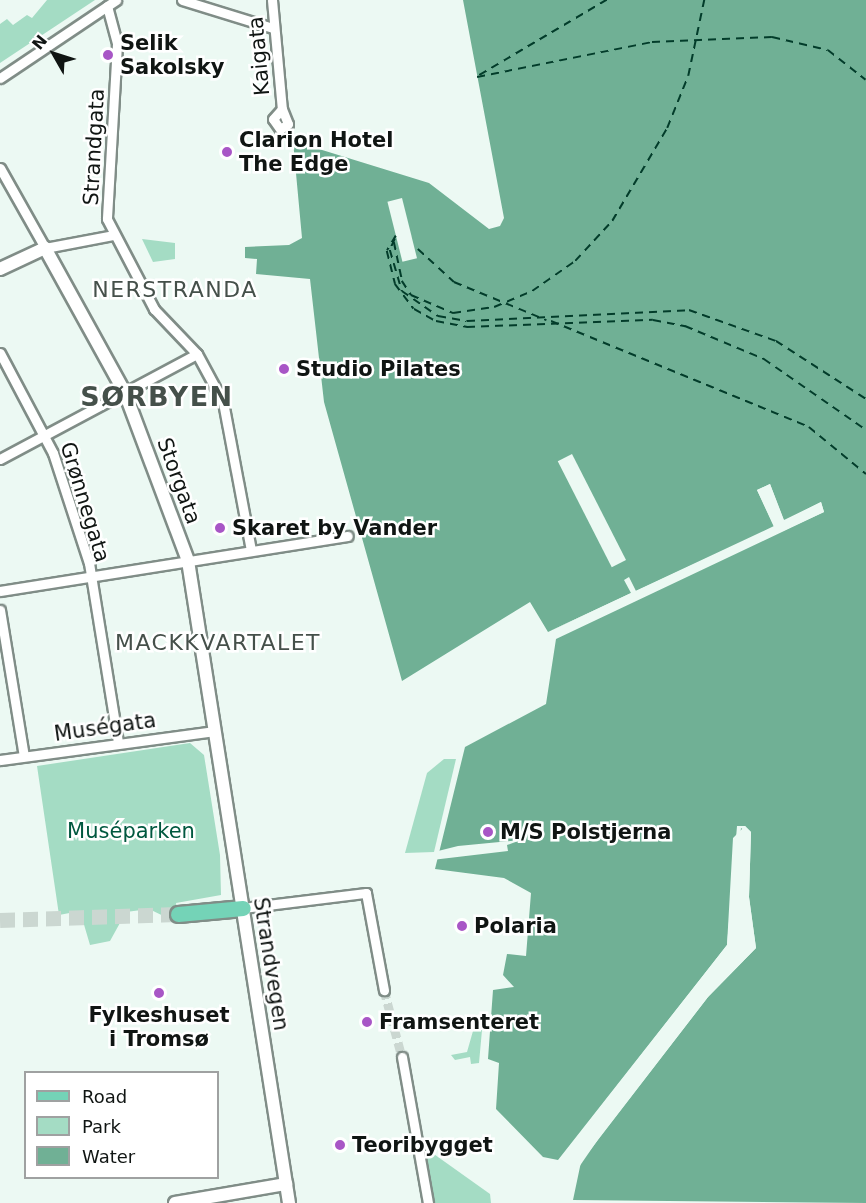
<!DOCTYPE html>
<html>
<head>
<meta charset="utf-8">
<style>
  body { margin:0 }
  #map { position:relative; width:866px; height:1203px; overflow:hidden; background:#ecf9f3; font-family:"DejaVu Sans",sans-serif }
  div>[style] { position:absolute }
  .green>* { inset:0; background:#a4dcc4 }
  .water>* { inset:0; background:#70b095 }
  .pier>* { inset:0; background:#ecf9f3; transform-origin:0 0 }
  .ferry>* { height:1.5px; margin-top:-0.75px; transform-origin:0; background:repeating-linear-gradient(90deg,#023c2a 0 8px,transparent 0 14px) }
  .minor-tunnel>* { height:9px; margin-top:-4.5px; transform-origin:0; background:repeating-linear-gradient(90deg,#cbd7d1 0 9px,transparent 0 13.5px) }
  .primary-tunnel>* { height:15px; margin-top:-7.5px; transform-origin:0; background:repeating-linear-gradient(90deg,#cbd7d1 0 15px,transparent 0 23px) }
  .roads { filter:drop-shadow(2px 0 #808d87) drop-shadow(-2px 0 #808d87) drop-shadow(0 2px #808d87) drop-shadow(0 -2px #808d87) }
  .minor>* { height:9px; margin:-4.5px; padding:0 4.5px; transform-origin:4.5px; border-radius:4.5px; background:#fff }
  .tertiary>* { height:12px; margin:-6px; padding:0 6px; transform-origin:6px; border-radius:6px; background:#fff }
  .primary>* { height:15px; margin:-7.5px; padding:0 7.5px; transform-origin:7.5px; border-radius:7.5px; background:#74d3b7 }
  .dots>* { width:16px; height:16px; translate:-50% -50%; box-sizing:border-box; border:3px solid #fff; border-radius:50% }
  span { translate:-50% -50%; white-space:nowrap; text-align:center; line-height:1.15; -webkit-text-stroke:5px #fff; paint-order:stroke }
  .poi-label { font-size:21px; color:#101513; font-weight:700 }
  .left { translate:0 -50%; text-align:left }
  .street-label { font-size:21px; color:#101513 }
  .park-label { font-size:21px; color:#00583f }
  .neighbourhood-label { font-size:22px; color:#45504a; letter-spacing:1.5px }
  .district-label { font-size:27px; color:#45504a; font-weight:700; letter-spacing:1.5px }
  .legend { position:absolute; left:24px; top:1071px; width:195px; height:108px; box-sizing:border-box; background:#fff; border:2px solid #9fa1a1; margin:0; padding:8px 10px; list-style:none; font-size:18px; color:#101513 }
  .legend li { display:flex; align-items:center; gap:12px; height:30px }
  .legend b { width:30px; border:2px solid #9fa1a1 }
  .north { position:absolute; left:24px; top:24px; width:60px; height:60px; -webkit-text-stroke:4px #fff; paint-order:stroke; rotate:309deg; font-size:16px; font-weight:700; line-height:24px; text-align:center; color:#101513 }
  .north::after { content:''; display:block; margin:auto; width:21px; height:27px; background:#101513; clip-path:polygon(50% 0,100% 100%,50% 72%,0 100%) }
</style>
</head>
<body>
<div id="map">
  <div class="green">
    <i style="clip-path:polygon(47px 0,95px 0,0 63px,0 24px,7px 19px,13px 25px,27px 15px,32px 18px)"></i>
    <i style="clip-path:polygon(142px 239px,175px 243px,175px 259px,153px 262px)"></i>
    <i style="clip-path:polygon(190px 743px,204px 755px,220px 855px,221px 895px,176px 903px,178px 923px,149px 909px,126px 912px,110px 941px,90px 945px,80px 911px,59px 915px,37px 766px)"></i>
    <i style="clip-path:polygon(444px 759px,456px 759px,434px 852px,405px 853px,427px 773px)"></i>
    <i style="clip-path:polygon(482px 1030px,479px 1063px,471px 1064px,470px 1057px,455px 1060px,451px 1055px,467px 1052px,473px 1031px)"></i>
    <i style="clip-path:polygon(431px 1152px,490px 1194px,491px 1203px,433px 1203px,426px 1154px)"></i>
  </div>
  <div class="water">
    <i style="clip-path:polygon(463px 0,866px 0,866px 1203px,573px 1200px,581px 1162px,708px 997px,756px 948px,749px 897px,751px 832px,745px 826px,733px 838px,727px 945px,558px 1160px,543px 1157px,496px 1109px,499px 1063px,488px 1059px,493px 990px,514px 987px,503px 975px,507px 954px,526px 956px,531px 893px,504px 878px,435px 869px,465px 747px,546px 704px,556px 639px,824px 512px,821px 502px,784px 521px,770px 484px,757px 490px,774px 526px,548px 632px,530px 602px,402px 681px,324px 402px,310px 279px,256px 274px,257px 259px,245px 258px,245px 247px,289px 245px,302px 238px,293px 141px,429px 183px,489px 229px,500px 226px,504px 218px)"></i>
  </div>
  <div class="pier">
    <i style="left:402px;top:198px;width:62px;height:15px;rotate:76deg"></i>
    <i style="left:572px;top:454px;width:119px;height:16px;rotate:63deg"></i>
    <i style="clip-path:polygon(770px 484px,784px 520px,821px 502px,824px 512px,553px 637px,821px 510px,820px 506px,783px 523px,768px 488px,761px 491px,776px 529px,548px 632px,631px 593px,624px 580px,629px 577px,636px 591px,774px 527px,757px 490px)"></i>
    <i style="clip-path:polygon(737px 826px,745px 826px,751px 832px,749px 897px,756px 948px,708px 997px,599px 1138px,577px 1170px,573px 1190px,575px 1169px,596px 1136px,706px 995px,753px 946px,746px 898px,748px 833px,741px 828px,729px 946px,609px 1103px,555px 1165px,727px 945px)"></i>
    <i style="clip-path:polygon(521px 840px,507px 845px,508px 851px,432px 860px,434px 852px,458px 846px)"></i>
  </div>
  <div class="ferry">
    <i style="left:607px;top:0;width:151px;rotate:149.4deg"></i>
    <i style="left:477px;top:77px;width:178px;rotate:-11.3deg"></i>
    <i style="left:652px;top:42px;width:120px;rotate:-2.4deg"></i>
    <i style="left:772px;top:37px;width:57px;rotate:13.1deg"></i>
    <i style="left:828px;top:50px;width:48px;rotate:38.3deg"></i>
    <i style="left:396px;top:236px;width:17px;rotate:121deg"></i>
    <i style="left:387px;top:251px;width:34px;rotate:76deg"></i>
    <i style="left:395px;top:284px;width:31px;rotate:53deg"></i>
    <i style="left:414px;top:309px;width:25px;rotate:29deg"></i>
    <i style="left:436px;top:321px;width:32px;rotate:11deg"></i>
    <i style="left:467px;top:327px;width:186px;rotate:-2.2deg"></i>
    <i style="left:653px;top:320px;width:33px;rotate:11deg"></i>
    <i style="left:685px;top:326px;width:86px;rotate:22.7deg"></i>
    <i style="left:764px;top:359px;width:124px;rotate:34.8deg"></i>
    <i style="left:395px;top:239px;width:12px;rotate:114deg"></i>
    <i style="left:390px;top:250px;width:43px;rotate:73.7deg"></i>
    <i style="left:402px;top:291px;width:44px;rotate:34.8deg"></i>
    <i style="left:438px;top:316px;width:29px;rotate:10deg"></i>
    <i style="left:467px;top:321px;width:222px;rotate:-2.8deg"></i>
    <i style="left:689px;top:310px;width:92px;rotate:19.6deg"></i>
    <i style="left:776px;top:341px;width:107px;rotate:32.8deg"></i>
    <i style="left:394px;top:242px;width:40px;rotate:78deg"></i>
    <i style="left:402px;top:281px;width:17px;rotate:57deg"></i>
    <i style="left:411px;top:295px;width:46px;rotate:23.2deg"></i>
    <i style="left:453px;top:313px;width:41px;rotate:-8.3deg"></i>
    <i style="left:494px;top:307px;width:41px;rotate:-22.8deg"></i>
    <i style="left:532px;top:291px;width:52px;rotate:-34.9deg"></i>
    <i style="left:575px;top:261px;width:54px;rotate:-47.2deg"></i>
    <i style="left:612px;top:221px;width:108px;rotate:-59.4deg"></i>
    <i style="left:667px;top:128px;width:56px;rotate:-68deg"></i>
    <i style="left:688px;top:76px;width:78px;rotate:-78.1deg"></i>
    <i style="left:418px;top:249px;width:49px;rotate:42.5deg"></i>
    <i style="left:454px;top:282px;width:100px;rotate:22.4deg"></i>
    <i style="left:551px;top:321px;width:279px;rotate:22.3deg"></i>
    <i style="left:809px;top:427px;width:74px;rotate:39.5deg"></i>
  </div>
  <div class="minor-tunnel">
    <i style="left:384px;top:990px;width:69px;rotate:75deg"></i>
  </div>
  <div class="primary-tunnel">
    <i style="left:0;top:920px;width:178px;rotate:-1.9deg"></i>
  </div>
  <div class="roads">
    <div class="minor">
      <i style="left:182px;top:0;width:95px;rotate:17.1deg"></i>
      <i style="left:272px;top:0;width:109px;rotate:84.8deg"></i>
      <i style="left:282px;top:109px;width:16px;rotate:68deg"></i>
      <i style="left:288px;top:124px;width:9px;rotate:148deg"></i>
      <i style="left:280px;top:129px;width:12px;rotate:-125deg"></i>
      <i style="left:273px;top:119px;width:13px;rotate:-48deg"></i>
      <i style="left:107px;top:6px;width:39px;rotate:75deg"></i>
      <i style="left:117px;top:44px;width:175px;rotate:93.3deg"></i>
      <i style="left:107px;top:219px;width:102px;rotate:62.4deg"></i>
      <i style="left:154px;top:309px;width:62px;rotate:46.3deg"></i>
      <i style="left:197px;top:354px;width:55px;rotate:61.6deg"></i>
      <i style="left:223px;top:402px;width:151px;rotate:79.3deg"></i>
      <i style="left:0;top:78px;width:140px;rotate:-33.9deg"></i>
      <i style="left:0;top:168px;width:92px;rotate:60.6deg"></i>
      <i style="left:45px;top:248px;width:69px;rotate:-10.8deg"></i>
      <i style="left:0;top:353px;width:113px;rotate:62.1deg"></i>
      <i style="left:53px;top:453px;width:116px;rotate:71.9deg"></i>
      <i style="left:89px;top:563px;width:182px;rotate:80.8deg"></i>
      <i style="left:0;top:459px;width:223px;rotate:-28.1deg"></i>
      <i style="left:0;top:591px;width:352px;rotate:-9deg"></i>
      <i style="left:0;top:610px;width:148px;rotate:80.7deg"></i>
      <i style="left:0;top:760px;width:216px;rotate:-7.7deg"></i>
      <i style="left:243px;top:908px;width:124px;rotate:-7deg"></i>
      <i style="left:366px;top:893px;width:99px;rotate:79.5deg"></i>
      <i style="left:402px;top:1057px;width:148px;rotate:79.9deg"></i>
    </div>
    <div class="tertiary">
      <i style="left:0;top:269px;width:50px;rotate:-25deg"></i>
      <i style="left:45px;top:248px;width:166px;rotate:61.1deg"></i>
      <i style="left:125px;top:393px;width:179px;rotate:69.4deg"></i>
      <i style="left:188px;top:561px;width:650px;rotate:81.06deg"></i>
      <i style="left:175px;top:1203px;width:113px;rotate:-9.7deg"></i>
    </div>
    <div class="primary">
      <i style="left:178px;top:914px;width:65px;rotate:-5.3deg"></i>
    </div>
  </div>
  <div class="dots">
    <i style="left:108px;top:55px;background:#a856c6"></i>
    <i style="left:227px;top:152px;background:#a856c6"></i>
    <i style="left:284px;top:369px;background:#a856c6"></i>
    <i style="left:220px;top:528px;background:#a856c6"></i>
    <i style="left:488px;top:832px;background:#a856c6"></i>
    <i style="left:462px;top:926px;background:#a856c6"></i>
    <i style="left:159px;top:993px;background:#a856c6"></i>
    <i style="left:367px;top:1022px;background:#a856c6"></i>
    <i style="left:340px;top:1145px;background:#a856c6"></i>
  </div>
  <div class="poi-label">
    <span class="left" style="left:120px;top:55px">Selik<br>Sakolsky</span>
    <span class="left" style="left:239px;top:152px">Clarion Hotel<br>The Edge</span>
    <span class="left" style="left:296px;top:369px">Studio Pilates</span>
    <span class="left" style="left:232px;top:528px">Skaret by Vander</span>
    <span class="left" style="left:500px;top:832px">M/S Polstjerna</span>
    <span class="left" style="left:474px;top:926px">Polaria</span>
    <span style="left:159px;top:1027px">Fylkeshuset<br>i Tromsø</span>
    <span class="left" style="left:379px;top:1022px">Framsenteret</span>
    <span class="left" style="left:352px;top:1145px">Teoribygget</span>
  </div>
  <div class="street-label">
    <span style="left:259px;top:56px;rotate:-95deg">Kaigata</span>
    <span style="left:94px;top:147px;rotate:-87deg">Strandgata</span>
    <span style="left:179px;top:481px;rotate:70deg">Storgata</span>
    <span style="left:85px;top:502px;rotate:73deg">Grønnegata</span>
    <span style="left:105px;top:727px;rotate:-8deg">Muségata</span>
    <span style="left:271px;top:964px;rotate:81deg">Strandvegen</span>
  </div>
  <div class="park-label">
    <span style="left:131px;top:831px">Muséparken</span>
  </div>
  <div class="neighbourhood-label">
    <span style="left:175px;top:290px">NERSTRANDA</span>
    <span style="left:218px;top:643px">MACKKVARTALET</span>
  </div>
  <div class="district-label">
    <span style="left:157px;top:397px">SØRBYEN</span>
  </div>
  <ul class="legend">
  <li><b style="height:8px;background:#74d3b7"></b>Road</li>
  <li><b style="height:16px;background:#a4dcc4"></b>Park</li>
  <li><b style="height:16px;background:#70b095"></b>Water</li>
  </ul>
  <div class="north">N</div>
</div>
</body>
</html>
